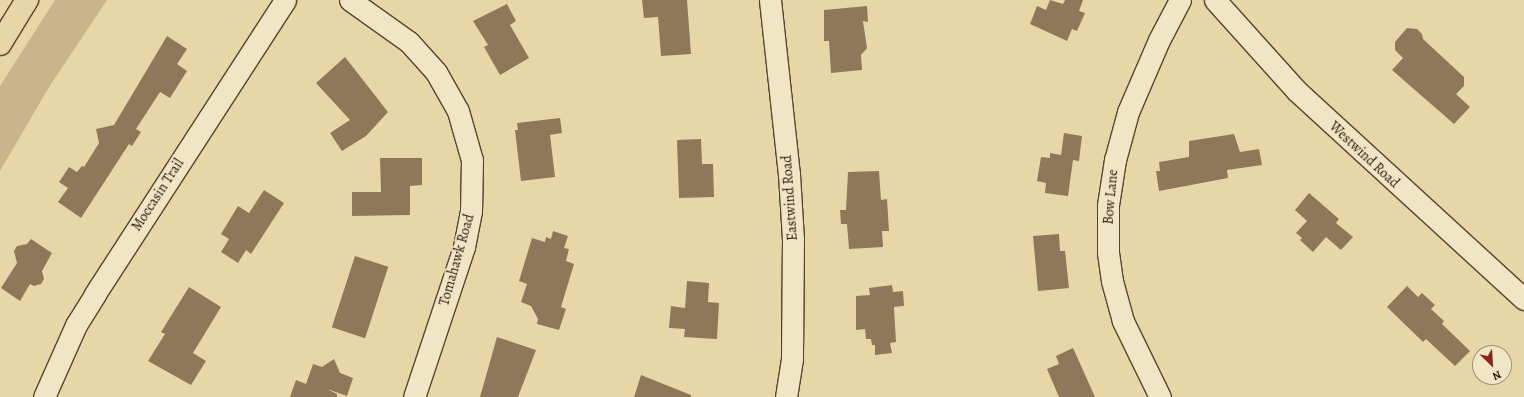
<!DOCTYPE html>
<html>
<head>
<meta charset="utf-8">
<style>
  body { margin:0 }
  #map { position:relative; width:1524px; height:397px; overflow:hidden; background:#e8d7a6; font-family:Alegreya,serif }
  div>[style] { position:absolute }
  .green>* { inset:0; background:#c8b58b }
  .building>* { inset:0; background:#8e785a; transform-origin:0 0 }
  .roads { filter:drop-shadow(1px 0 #5b422f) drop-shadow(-1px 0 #5b422f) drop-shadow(0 1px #5b422f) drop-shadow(0 -1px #5b422f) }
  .minor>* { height:21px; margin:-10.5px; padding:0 10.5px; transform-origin:10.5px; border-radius:10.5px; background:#f0e5c5 }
  .major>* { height:22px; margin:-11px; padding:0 11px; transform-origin:11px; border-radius:11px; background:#e8d7a6 }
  span { translate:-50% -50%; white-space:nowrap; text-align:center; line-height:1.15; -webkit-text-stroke:3.5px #f0e5c5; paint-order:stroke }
  .street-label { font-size:14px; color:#2c1107 }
  .north { position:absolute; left:1472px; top:345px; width:40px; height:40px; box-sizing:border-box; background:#f0e5c5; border:1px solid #a29079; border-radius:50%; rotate:155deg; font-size:11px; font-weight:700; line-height:16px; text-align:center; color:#2c1107 }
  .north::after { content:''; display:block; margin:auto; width:14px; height:18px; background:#8f2418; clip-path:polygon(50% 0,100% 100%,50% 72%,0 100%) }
</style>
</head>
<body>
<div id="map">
  <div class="green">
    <i style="clip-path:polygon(55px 0,107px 0,49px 87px,0 171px,0 86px)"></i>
  </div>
  <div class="building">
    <i style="clip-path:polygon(642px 0,687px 0,691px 54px,661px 56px,658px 17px,644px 18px)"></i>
    <i style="clip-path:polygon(1050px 0,1063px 4px,1065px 0,1083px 0,1079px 11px,1085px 13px,1077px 31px,1072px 29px,1067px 41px,1030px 24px,1037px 6px,1046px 10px)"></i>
    <i style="clip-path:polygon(507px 4px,516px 21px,510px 25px,529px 58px,500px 75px,484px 47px,488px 45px,473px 21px)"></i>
    <i style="clip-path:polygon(867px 6px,868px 22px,863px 21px,867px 48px,861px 55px,862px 70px,831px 73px,829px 41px,824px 41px,824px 10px)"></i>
    <i style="clip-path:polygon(1407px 28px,1417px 29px,1422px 34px,1423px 39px,1464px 77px,1464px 86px,1456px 94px,1470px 107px,1454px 124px,1392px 70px,1403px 58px,1395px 50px,1395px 42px)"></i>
    <i style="clip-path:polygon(167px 36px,187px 49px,177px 64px,187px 71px,170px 98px,160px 92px,136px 129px,141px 132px,132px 146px,129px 144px,81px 218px,58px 202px,68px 188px,59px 182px,69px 167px,77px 172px,82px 166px,84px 167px,99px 143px,96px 129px,114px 125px)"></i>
    <i style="clip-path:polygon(345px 57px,388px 112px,366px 136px,342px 151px,330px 133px,350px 120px,316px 83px)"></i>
    <i style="clip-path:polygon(560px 118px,562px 133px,550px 135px,555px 177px,521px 181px,515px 130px,518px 130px,517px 123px)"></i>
    <i style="clip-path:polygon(1064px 133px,1082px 136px,1079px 161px,1073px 160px,1068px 196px,1045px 193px,1046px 183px,1037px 181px,1041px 157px,1050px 158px,1050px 153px,1061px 155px)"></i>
    <i style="clip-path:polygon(1234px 134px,1240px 152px,1259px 149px,1262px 165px,1227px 170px,1228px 178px,1159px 191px,1156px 171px,1160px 171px,1159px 162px,1189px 157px,1189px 141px)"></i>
    <i style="clip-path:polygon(701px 139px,702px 164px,713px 164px,714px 197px,679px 198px,677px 140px)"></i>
    <i style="clip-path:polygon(380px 158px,422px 158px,422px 185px,410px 186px,410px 215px,352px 216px,352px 192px,381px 192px)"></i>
    <i style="clip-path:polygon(879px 171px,881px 200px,887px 199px,889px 231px,882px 231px,883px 247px,849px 249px,847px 224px,841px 224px,840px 210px,846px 210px,848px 172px)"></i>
    <i style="clip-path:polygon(264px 190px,284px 203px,251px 254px,246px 250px,238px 263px,221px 252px,229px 239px,221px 234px,238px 206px,249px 213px)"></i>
    <i style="clip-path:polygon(1309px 193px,1339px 219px,1336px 223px,1353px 237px,1341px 250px,1326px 237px,1313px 252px,1300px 240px,1302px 238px,1296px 233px,1307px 221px,1295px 210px)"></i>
    <i style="clip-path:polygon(553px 231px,568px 236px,564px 248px,569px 249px,566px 261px,574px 264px,561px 307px,566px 309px,559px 330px,537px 324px,538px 319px,531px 306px,521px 302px,527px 284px,519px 281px,532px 238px,545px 242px,546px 237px,551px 239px)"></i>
    <i style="clip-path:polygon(1059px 234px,1060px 251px,1065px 251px,1069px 288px,1038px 291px,1033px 236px)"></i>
    <i style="clip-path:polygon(31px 239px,52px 253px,42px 271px,44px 279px,41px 284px,34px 286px,30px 284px,20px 301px,1px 288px,17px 263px,14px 251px,17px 246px,27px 244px)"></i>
    <i style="left:355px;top:256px;width:35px;height:75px;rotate:18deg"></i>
    <i style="clip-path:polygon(687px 281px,709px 283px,708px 302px,719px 303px,717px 339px,684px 337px,685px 329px,669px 328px,671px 306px,685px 308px)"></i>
    <i style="clip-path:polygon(892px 285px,893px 292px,903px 291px,904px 306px,894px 307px,896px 342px,890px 343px,892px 353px,875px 355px,875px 345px,872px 345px,871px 339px,866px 339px,865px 329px,856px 330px,856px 296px,870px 295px,869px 288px)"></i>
    <i style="clip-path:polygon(1407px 286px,1418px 297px,1422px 293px,1435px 305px,1431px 309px,1444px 321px,1442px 324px,1470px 351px,1455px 366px,1426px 339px,1423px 342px,1387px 307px)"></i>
    <i style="clip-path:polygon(189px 287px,221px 307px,193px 353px,206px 361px,191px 385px,148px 361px,165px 334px,161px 332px)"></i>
    <i style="clip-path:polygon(497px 337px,536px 350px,518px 397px,480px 397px)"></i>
    <i style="clip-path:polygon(1073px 348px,1082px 368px,1095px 397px,1059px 397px,1047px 369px,1059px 364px,1056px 356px)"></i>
    <i style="clip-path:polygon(334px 359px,340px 373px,353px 378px,347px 396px,327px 389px,337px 394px,337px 397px,290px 397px,296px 380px,306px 384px,313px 364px,322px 367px)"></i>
    <i style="clip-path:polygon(641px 375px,691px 395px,691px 397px,634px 397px)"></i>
  </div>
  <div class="roads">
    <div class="minor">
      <i style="left:350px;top:0;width:72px;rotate:35.4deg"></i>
      <i style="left:409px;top:42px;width:40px;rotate:48deg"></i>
      <i style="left:436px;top:72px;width:45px;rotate:60.6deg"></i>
      <i style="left:458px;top:111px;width:51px;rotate:74.1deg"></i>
      <i style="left:472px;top:160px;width:51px;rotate:91.1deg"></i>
      <i style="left:471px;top:211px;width:37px;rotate:101deg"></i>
      <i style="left:464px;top:247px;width:158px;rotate:108.4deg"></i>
      <i style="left:770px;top:0;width:175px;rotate:83.8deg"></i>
      <i style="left:789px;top:174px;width:65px;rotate:86.5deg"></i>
      <i style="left:793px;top:239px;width:120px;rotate:90.5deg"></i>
      <i style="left:792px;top:359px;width:38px;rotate:99deg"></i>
      <i style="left:1215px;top:0;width:122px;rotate:48deg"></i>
      <i style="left:1297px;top:91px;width:308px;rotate:42.5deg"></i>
      <i style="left:44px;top:397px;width:79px;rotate:-66deg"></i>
      <i style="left:76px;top:325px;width:36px;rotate:-58deg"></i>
      <i style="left:95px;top:294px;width:350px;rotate:-57.1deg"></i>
      <i style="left:1160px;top:397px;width:85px;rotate:-116deg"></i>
      <i style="left:1123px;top:321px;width:41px;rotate:-105.4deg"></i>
      <i style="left:1112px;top:281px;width:29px;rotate:-98deg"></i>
      <i style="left:1108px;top:252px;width:47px;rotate:-90deg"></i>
      <i style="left:1108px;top:205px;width:46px;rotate:-81.2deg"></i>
      <i style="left:1115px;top:160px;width:50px;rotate:-74.8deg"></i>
      <i style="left:1128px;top:112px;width:78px;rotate:-66.7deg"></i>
      <i style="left:1159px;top:40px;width:45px;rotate:-62.3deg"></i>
    </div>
    <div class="major">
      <i style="left:0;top:44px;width:52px;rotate:-58.5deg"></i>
    </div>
  </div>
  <div class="street-label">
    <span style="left:1364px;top:155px;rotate:43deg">Westwind Road</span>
    <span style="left:158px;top:195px;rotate:-57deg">Moccasin Trail</span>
    <span style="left:1111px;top:197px;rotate:-85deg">Bow Lane</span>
    <span style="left:790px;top:198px;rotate:-94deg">Eastwind Road</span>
    <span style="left:457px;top:260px;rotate:-74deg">Tomahawk Road</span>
  </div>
  <div class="north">N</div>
</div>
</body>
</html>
